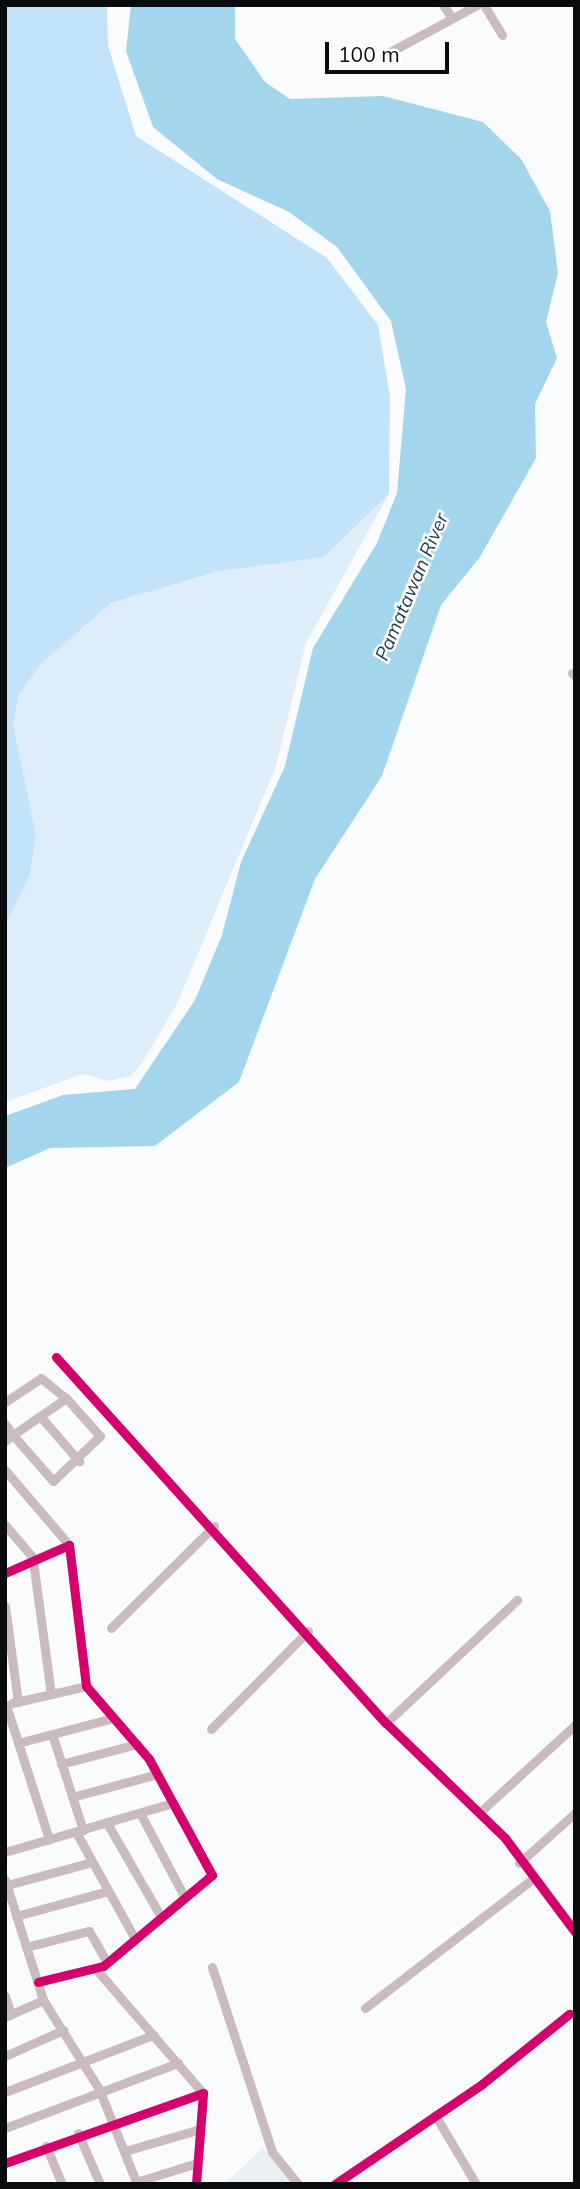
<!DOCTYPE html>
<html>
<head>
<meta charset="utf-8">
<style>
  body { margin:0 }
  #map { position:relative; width:580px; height:2189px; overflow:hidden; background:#f9fbfc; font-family:Mulish,sans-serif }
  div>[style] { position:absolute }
  .built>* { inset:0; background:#e8eef2 }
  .green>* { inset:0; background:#ddeefa }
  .forest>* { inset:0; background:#c3e3fb }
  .water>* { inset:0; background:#a3d6ed }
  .street>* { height:9px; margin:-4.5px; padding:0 4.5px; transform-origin:4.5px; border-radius:4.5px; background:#cabbbe }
  .cycleway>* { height:9px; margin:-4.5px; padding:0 4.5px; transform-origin:4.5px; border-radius:4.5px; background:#d6006c }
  span { translate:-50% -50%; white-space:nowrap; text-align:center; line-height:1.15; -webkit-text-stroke:5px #fff; paint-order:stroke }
  .water-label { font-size:19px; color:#1a3b4a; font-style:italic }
  .frame { position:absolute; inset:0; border:7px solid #0a0b0c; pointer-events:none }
  .scale { position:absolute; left:325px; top:42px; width:124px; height:32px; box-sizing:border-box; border:4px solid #0a0b0c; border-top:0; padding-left:9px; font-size:21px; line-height:24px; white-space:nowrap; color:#0a0b0c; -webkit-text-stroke:5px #fff; paint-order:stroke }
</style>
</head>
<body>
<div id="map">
  <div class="built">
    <i style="clip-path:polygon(263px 2148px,294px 2184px,224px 2184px)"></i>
  </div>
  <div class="green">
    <i style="clip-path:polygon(389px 494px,306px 643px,276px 766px,177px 1004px,142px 1063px,131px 1076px,108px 1081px,83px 1074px,5px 1102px,5px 925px,30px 875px,36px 836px,17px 761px,13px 724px,19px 695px,41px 664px,111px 603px,215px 572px,324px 557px)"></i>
  </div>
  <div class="forest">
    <i style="clip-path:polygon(5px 5px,107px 5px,108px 46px,136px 136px,327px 258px,378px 325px,390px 397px,389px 494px,324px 557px,215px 572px,111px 603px,41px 664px,19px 695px,13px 724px,36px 836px,30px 875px,5px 925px)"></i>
  </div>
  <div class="water">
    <i style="clip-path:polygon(131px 5px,235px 5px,235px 39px,265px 82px,290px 99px,383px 96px,483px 122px,521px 159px,550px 211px,558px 273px,546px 322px,557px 358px,535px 404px,536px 458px,480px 557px,441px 605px,382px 776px,315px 879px,239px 1082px,155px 1146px,50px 1148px,5px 1168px,5px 1116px,63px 1095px,135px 1089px,195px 1000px,222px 935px,241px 862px,285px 766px,313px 648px,377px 543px,397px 493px,406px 389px,391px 321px,337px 247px,289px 212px,217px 179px,153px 127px,126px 51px)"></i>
  </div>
  <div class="street">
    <i style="left:443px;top:5px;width:16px;rotate:55deg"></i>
    <i style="left:484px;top:5px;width:35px;rotate:59deg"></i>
    <i style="left:388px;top:53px;width:101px;rotate:-28.3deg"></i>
    <i style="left:572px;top:673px;width:4px;rotate:45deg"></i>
    <i style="left:56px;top:1357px;width:493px;rotate:48deg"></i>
    <i style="left:386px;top:1723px;width:165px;rotate:44deg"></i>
    <i style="left:505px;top:1838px;width:117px;rotate:53.3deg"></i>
    <i style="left:5px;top:1402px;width:43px;rotate:-33.7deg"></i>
    <i style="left:41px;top:1378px;width:32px;rotate:39deg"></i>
    <i style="left:40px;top:1416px;width:60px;rotate:49.1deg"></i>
    <i style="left:5px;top:1424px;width:14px;rotate:54deg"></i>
    <i style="left:13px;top:1435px;width:61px;rotate:49deg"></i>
    <i style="left:53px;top:1481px;width:65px;rotate:-43.8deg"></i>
    <i style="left:100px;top:1436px;width:51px;rotate:-131.8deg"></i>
    <i style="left:66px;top:1398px;width:32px;rotate:145deg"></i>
    <i style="left:40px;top:1416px;width:33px;rotate:145deg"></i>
    <i style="left:13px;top:1435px;width:10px;rotate:143deg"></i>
    <i style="left:5px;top:1470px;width:99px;rotate:49.5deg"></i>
    <i style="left:5px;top:1525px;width:46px;rotate:49.4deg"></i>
    <i style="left:33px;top:1561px;width:134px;rotate:82.3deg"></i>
    <i style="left:5px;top:1573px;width:70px;rotate:-23.6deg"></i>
    <i style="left:69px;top:1545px;width:142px;rotate:83.1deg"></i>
    <i style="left:86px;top:1686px;width:96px;rotate:49.2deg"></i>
    <i style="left:149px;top:1759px;width:132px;rotate:61.5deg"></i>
    <i style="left:212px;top:1875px;width:142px;rotate:140.1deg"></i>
    <i style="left:103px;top:1966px;width:67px;rotate:166.2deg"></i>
    <i style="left:5px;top:1606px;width:97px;rotate:82.3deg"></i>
    <i style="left:111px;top:1628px;width:145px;rotate:-44.7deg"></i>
    <i style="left:12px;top:1703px;width:76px;rotate:-12.9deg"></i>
    <i style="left:6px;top:1705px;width:141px;rotate:72.2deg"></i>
    <i style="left:386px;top:1723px;width:180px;rotate:-43.2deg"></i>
    <i style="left:211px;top:1729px;width:138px;rotate:-45.3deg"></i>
    <i style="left:52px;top:1734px;width:101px;rotate:72.1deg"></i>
    <i style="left:18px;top:1743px;width:98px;rotate:-14.7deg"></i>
    <i style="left:61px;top:1764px;width:79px;rotate:-14.7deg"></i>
    <i style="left:72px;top:1797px;width:88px;rotate:-15.1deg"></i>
    <i style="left:480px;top:1812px;width:129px;rotate:-42.5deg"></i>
    <i style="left:140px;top:1813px;width:94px;rotate:62.1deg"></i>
    <i style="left:107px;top:1823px;width:108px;rotate:60.1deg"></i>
    <i style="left:76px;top:1832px;width:122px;rotate:61.1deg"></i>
    <i style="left:5px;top:1852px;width:175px;rotate:-16.3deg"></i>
    <i style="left:519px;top:1863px;width:75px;rotate:-41.8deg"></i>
    <i style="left:5px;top:1880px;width:126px;rotate:72.4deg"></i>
    <i style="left:43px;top:2000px;width:105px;rotate:57.8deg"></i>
    <i style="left:99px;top:2089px;width:102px;rotate:68.2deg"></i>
    <i style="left:7px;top:1885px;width:88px;rotate:-15.1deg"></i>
    <i style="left:16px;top:1916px;width:95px;rotate:-15.2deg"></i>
    <i style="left:26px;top:1947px;width:65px;rotate:-14.3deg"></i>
    <i style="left:89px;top:1931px;width:36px;rotate:60deg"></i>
    <i style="left:212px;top:1967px;width:194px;rotate:72deg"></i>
    <i style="left:272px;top:2152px;width:41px;rotate:50.9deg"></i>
    <i style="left:95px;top:1968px;width:165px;rotate:49.2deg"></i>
    <i style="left:5px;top:1996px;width:19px;rotate:72deg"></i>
    <i style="left:365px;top:2008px;width:210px;rotate:-37.6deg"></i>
    <i style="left:5px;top:2017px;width:42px;rotate:-24.1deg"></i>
    <i style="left:5px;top:2056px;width:64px;rotate:-24.1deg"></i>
    <i style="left:5px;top:2092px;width:159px;rotate:-21.1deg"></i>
    <i style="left:435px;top:2115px;width:80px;rotate:59.3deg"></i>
    <i style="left:5px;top:2128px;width:185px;rotate:-20.6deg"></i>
    <i style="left:78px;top:2133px;width:56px;rotate:66.7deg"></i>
    <i style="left:46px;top:2146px;width:41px;rotate:67.2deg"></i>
    <i style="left:125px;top:2151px;width:78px;rotate:-16.3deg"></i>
    <i style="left:5px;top:2163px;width:210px;rotate:-19.5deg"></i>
    <i style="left:203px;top:2093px;width:91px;rotate:94.4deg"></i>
    <i style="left:136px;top:2182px;width:64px;rotate:-17.3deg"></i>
    <i style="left:335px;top:2184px;width:178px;rotate:-34.2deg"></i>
    <i style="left:482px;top:2084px;width:112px;rotate:-38.8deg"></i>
  </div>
  <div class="cycleway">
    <i style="left:56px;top:1357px;width:493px;rotate:48deg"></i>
    <i style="left:386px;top:1723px;width:165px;rotate:44deg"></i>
    <i style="left:505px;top:1838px;width:117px;rotate:53.3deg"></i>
    <i style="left:5px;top:1573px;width:70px;rotate:-23.6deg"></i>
    <i style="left:69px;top:1545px;width:142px;rotate:83.1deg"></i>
    <i style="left:86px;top:1686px;width:96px;rotate:49.2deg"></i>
    <i style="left:149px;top:1759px;width:132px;rotate:61.5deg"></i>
    <i style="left:212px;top:1875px;width:142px;rotate:140.1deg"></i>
    <i style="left:103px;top:1966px;width:67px;rotate:166.2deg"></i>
    <i style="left:5px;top:2163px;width:210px;rotate:-19.5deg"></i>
    <i style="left:203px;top:2093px;width:91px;rotate:94.4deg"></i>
    <i style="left:335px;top:2184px;width:178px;rotate:-34.2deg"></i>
    <i style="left:482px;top:2084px;width:112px;rotate:-38.8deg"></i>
  </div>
  <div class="water-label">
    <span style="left:412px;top:587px;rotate:-67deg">Pamatawan River</span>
  </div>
  <div class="frame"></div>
  <div class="scale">100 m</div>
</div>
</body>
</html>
